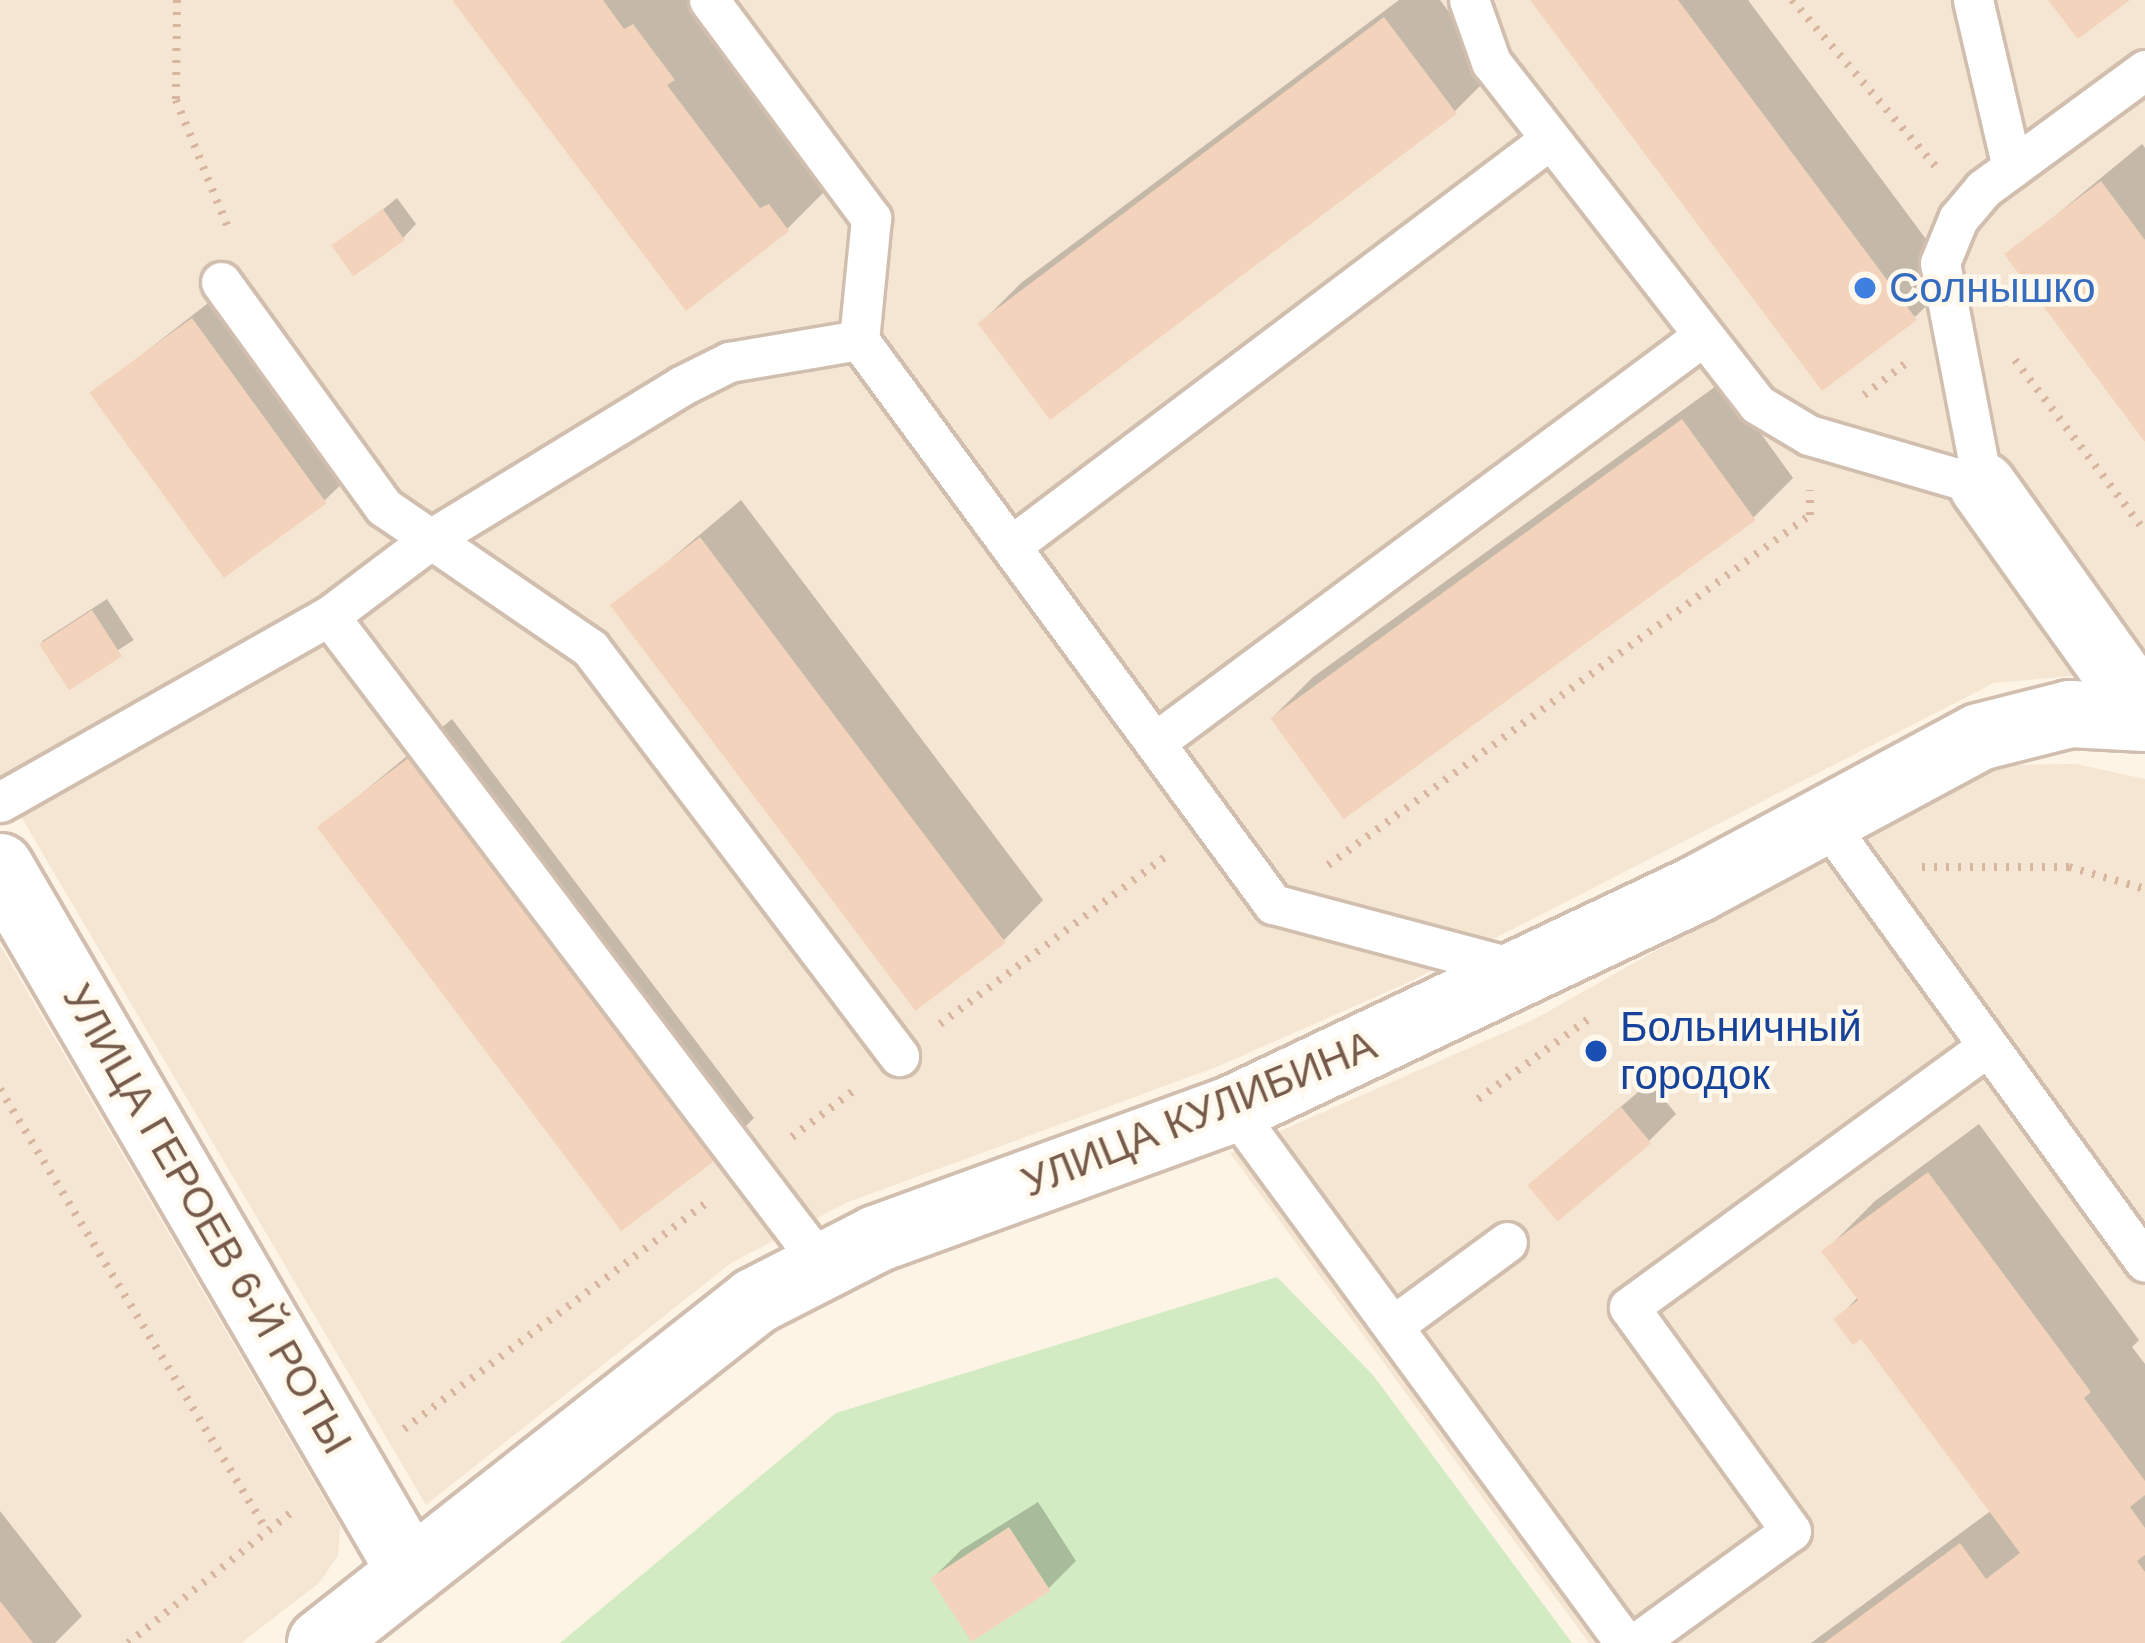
<!DOCTYPE html>
<html>
<head>
<meta charset="utf-8">
<style>
  body { margin:0 }
  #map { position:relative; width:2145px; height:1643px; overflow:hidden; background:#fdf4e5; font-family:Helvetica,sans-serif }
  div>[style] { position:absolute }
  .residential>* { inset:0; background:#f5e6d3 }
  .green>* { inset:0; background:#d3ebc3 }
  .shadow>* { inset:0; background:#0003; transform-origin:0 0 }
  .building>* { inset:0; background:#f3d3bc; transform-origin:0 0 }
  .path>* { height:8px; margin-top:-4px; transform-origin:0; background:repeating-linear-gradient(90deg,#d8b69f 0 3px,transparent 0 12px) }
  .roads { filter:drop-shadow(3px 0 #d1beae) drop-shadow(-3px 0 #d1beae) drop-shadow(0 3px #d1beae) drop-shadow(0 -3px #d1beae) }
  .lane>* { height:39px; margin:-19.5px; padding:0 19.5px; transform-origin:19.5px; border-radius:19.5px; background:#fff }
  .street>* { height:66px; margin:-33px; padding:0 33px; transform-origin:33px; border-radius:33px; background:#fff }
  .secondary>* { height:66px; margin:-33px; padding:0 33px; transform-origin:33px; border-radius:33px; background:#fff }
  .dots>* { width:33px; height:33px; translate:-50% -50%; box-sizing:border-box; border:6px solid #fff8ec; border-radius:50% }
  span { translate:-50% -50%; white-space:nowrap; text-align:center; line-height:1.15; -webkit-text-stroke:9px #fff8ec; paint-order:stroke }
  .shop-label { font-size:42px; color:#366cbe }
  .left { translate:0 -50%; text-align:left }
  .transit-label { font-size:42px; color:#164399 }
  .street-label { font-size:42px; color:#765a4a }
</style>
</head>
<body>
<div id="map">
  <div class="residential">
    <i style="clip-path:polygon(0 0,2145px 0,2145px 676px,2117px 672px,1994px 683px,1407px 983px,1219px 1066px,848px 1202px,731px 1263px,426px 1505px,0 781px)"></i>
    <i style="clip-path:polygon(2076px 764px,2145px 779px,2145px 1643px,1589px 1643px,1230px 1153px,1533px 1020px,1944px 788px,2002px 765px)"></i>
    <i style="clip-path:polygon(0 945px,340px 1526px,338px 1556px,319px 1583px,241px 1643px,0 1643px)"></i>
  </div>
  <div class="green">
    <i style="clip-path:polygon(1277px 1277px,1373px 1375px,1572px 1643px,560px 1643px,836px 1413px)"></i>
  </div>
  <div class="shadow">
    <i style="clip-path:polygon(455px 0,702px 0,837px 179px,787px 229px)"></i>
    <i style="clip-path:polygon(1399px 0,1440px 0,1494px 72px,1455px 111px,981px 323px,1021px 283px)"></i>
    <i style="clip-path:polygon(1534px 0,1748px 0,1955px 278px,1915px 317px)"></i>
    <i style="clip-path:polygon(2142px 144px,2145px 148px,2145px 437px,2008px 255px)"></i>
    <i style="clip-path:polygon(397px 198px,416px 224px,403px 238px,337px 247px)"></i>
    <i style="clip-path:polygon(221px 293px,353px 473px,325px 500px,93px 393px)"></i>
    <i style="clip-path:polygon(1723px 381px,1793px 478px,1753px 518px,1343px 814px,1273px 717px,1313px 677px)"></i>
    <i style="clip-path:polygon(741px 500px,1043px 900px,1004px 940px,615px 606px)"></i>
    <i style="left:107px;top:599px;width:49px;height:78px;rotate:57deg"></i>
    <i style="clip-path:polygon(452px 719px,754px 1118px,714px 1158px,321px 827px)"></i>
    <i style="clip-path:polygon(1650px 1082px,1676px 1114px,1649px 1141px,1530px 1184px)"></i>
    <i style="clip-path:polygon(1979px 1124px,2139px 1340px,2132px 1347px,2145px 1364px,2145px 1643px,1811px 1643px,1992px 1510px,1862px 1335px,1837px 1319px,1859px 1296px,1825px 1251px,1875px 1201px)"></i>
    <i style="clip-path:polygon(1038px 1502px,1076px 1561px,1048px 1589px,933px 1578px,961px 1550px)"></i>
    <i style="clip-path:polygon(0 1511px,82px 1616px,55px 1643px,0 1643px)"></i>
  </div>
  <div class="building">
    <i style="clip-path:polygon(452px 0,603px 0,624px 29px,633px 24px,675px 80px,667px 85px,760px 208px,769px 204px,789px 231px,686px 311px)"></i>
    <i style="clip-path:polygon(1530px 0,1678px 0,1917px 320px,1822px 391px)"></i>
    <i style="clip-path:polygon(2048px 0,2130px 0,2078px 39px)"></i>
    <i style="left:1384px;top:17px;width:121px;height:509px;rotate:53deg"></i>
    <i style="clip-path:polygon(2101px 181px,2145px 240px,2145px 442px,2004px 254px)"></i>
    <i style="left:383px;top:209px;width:38px;height:63px;rotate:55deg"></i>
    <i style="left:192px;top:318px;width:229px;height:127px;rotate:54deg"></i>
    <i style="left:1682px;top:419px;width:125px;height:509px;rotate:54deg"></i>
    <i style="left:700px;top:537px;width:508px;height:113px;rotate:53deg"></i>
    <i style="left:92px;top:610px;width:55px;height:63px;rotate:57deg"></i>
    <i style="left:411px;top:756px;width:506px;height:118px;rotate:53deg"></i>
    <i style="left:1621px;top:1107px;width:47px;height:122px;rotate:50deg"></i>
    <i style="clip-path:polygon(1928px 1172px,2091px 1392px,2084px 1398px,2145px 1481px,2145px 1495px,2130px 1507px,2145px 1528px,2145px 1555px,2137px 1561px,2145px 1572px,2145px 1643px,1824px 1643px,1960px 1543px,1986px 1579px,2020px 1553px,1861px 1339px,1853px 1345px,1833px 1319px,1858px 1300px,1821px 1251px)"></i>
    <i style="left:1009px;top:1527px;width:76px;height:94px;rotate:57deg"></i>
    <i style="clip-path:polygon(0 1601px,33px 1643px,0 1643px)"></i>
  </div>
  <div class="path">
    <i style="left:177px;top:0;width:100px;rotate:90.6deg"></i>
    <i style="left:176px;top:100px;width:138px;rotate:67.9deg"></i>
    <i style="left:1792px;top:0;width:221px;rotate:49.2deg"></i>
    <i style="left:2015px;top:360px;width:215px;rotate:52.8deg"></i>
    <i style="left:1864px;top:395px;width:51px;rotate:-37.1deg"></i>
    <i style="left:1328px;top:865px;width:596px;rotate:-35.98deg"></i>
    <i style="left:1810px;top:515px;width:25px;rotate:-90deg"></i>
    <i style="left:1922px;top:867px;width:147px"></i>
    <i style="left:2069px;top:867px;width:79px;rotate:16.1deg"></i>
    <i style="left:940px;top:1024px;width:285px;rotate:-36.6deg"></i>
    <i style="left:0;top:1089px;width:514px;rotate:58.85deg"></i>
    <i style="left:1478px;top:1099px;width:135px;rotate:-35.9deg"></i>
    <i style="left:792px;top:1137px;width:81px;rotate:-37deg"></i>
    <i style="left:404px;top:1429px;width:381px;rotate:-36.8deg"></i>
    <i style="left:128px;top:1643px;width:214px;rotate:-38.7deg"></i>
  </div>
  <div class="roads">
    <div class="lane">
      <i style="left:709px;top:0;width:272px;rotate:53.4deg"></i>
      <i style="left:871px;top:218px;width:123px;rotate:95.6deg"></i>
      <i style="left:859px;top:340px;width:700px;rotate:53.72deg"></i>
      <i style="left:1273px;top:904px;width:260px;rotate:14.9deg"></i>
      <i style="left:1469px;top:0;width:66px;rotate:70.5deg"></i>
      <i style="left:1491px;top:62px;width:433px;rotate:52.1deg"></i>
      <i style="left:1757px;top:404px;width:61px;rotate:30.8deg"></i>
      <i style="left:1809px;top:435px;width:181px;rotate:16.3deg"></i>
      <i style="left:1983px;top:486px;width:227px;rotate:-100.9deg"></i>
      <i style="left:1940px;top:263px;width:48px;rotate:-67.8deg"></i>
      <i style="left:1958px;top:219px;width:39px;rotate:-50deg"></i>
      <i style="left:1983px;top:189px;width:201px;rotate:-36.3deg"></i>
      <i style="left:1973px;top:0;width:172px;rotate:76.9deg"></i>
      <i style="left:221px;top:282px;width:278px;rotate:54.1deg"></i>
      <i style="left:384px;top:507px;width:250px;rotate:34.4deg"></i>
      <i style="left:590px;top:648px;width:512px;rotate:52.86deg"></i>
      <i style="left:1012px;top:545px;width:673px;rotate:-37.02deg"></i>
      <i style="left:329px;top:616px;width:815px;rotate:52.78deg"></i>
      <i style="left:1158px;top:740px;width:678px;rotate:-36.55deg"></i>
      <i style="left:0;top:802px;width:378px;rotate:-29.5deg"></i>
      <i style="left:329px;top:616px;width:131px;rotate:-37deg"></i>
      <i style="left:434px;top:537px;width:289px;rotate:-31.4deg"></i>
      <i style="left:681px;top:386px;width:54px;rotate:-26.6deg"></i>
      <i style="left:729px;top:362px;width:132px;rotate:-9.6deg"></i>
      <i style="left:1823px;top:818px;width:548px;rotate:54.05deg"></i>
      <i style="left:1233px;top:1109px;width:662px;rotate:53.72deg"></i>
      <i style="left:1394px;top:1325px;width:140px;rotate:-36.3deg"></i>
      <i style="left:1636px;top:1643px;width:191px;rotate:-35.9deg"></i>
      <i style="left:1791px;top:1531px;width:276px;rotate:-125.9deg"></i>
      <i style="left:1629px;top:1307px;width:441px;rotate:-36deg"></i>
    </div>
    <div class="street">
      <i style="left:1983px;top:486px;width:279px;rotate:54.5deg"></i>
      <i style="left:321px;top:1643px;width:115px;rotate:-38.3deg"></i>
    </div>
    <div class="secondary">
      <i style="left:0;top:867px;width:816px;rotate:59.76deg"></i>
      <i style="left:411px;top:1572px;width:438px;rotate:-38.2deg"></i>
      <i style="left:755px;top:1301px;width:136px;rotate:-27.1deg"></i>
      <i style="left:876px;top:1239px;width:380px;rotate:-20deg"></i>
      <i style="left:1233px;top:1109px;width:514px;rotate:-25.37deg"></i>
      <i style="left:1697px;top:889px;width:320px;rotate:-28.3deg"></i>
      <i style="left:1979px;top:737px;width:94px;rotate:-14.2deg"></i>
      <i style="left:2070px;top:714px;width:75px;rotate:3.1deg"></i>
    </div>
  </div>
  <div class="dots">
    <i style="left:1865px;top:288px;background:#3f7fe0"></i>
    <i style="left:1596px;top:1051px;background:#1a4fb4"></i>
  </div>
  <div class="shop-label">
    <span class="left" style="left:1889px;top:288px">Солнышко</span>
  </div>
  <div class="transit-label">
    <span class="left" style="left:1620px;top:1051px">Больничный<br>городок</span>
  </div>
  <div class="street-label">
    <span style="left:1199px;top:1114px;rotate:-22deg">УЛИЦА КУЛИБИНА</span>
    <span style="left:207px;top:1219px;rotate:60deg">УЛИЦА ГЕРОЕВ 6-Й РОТЫ</span>
  </div>
</div>
</body>
</html>
